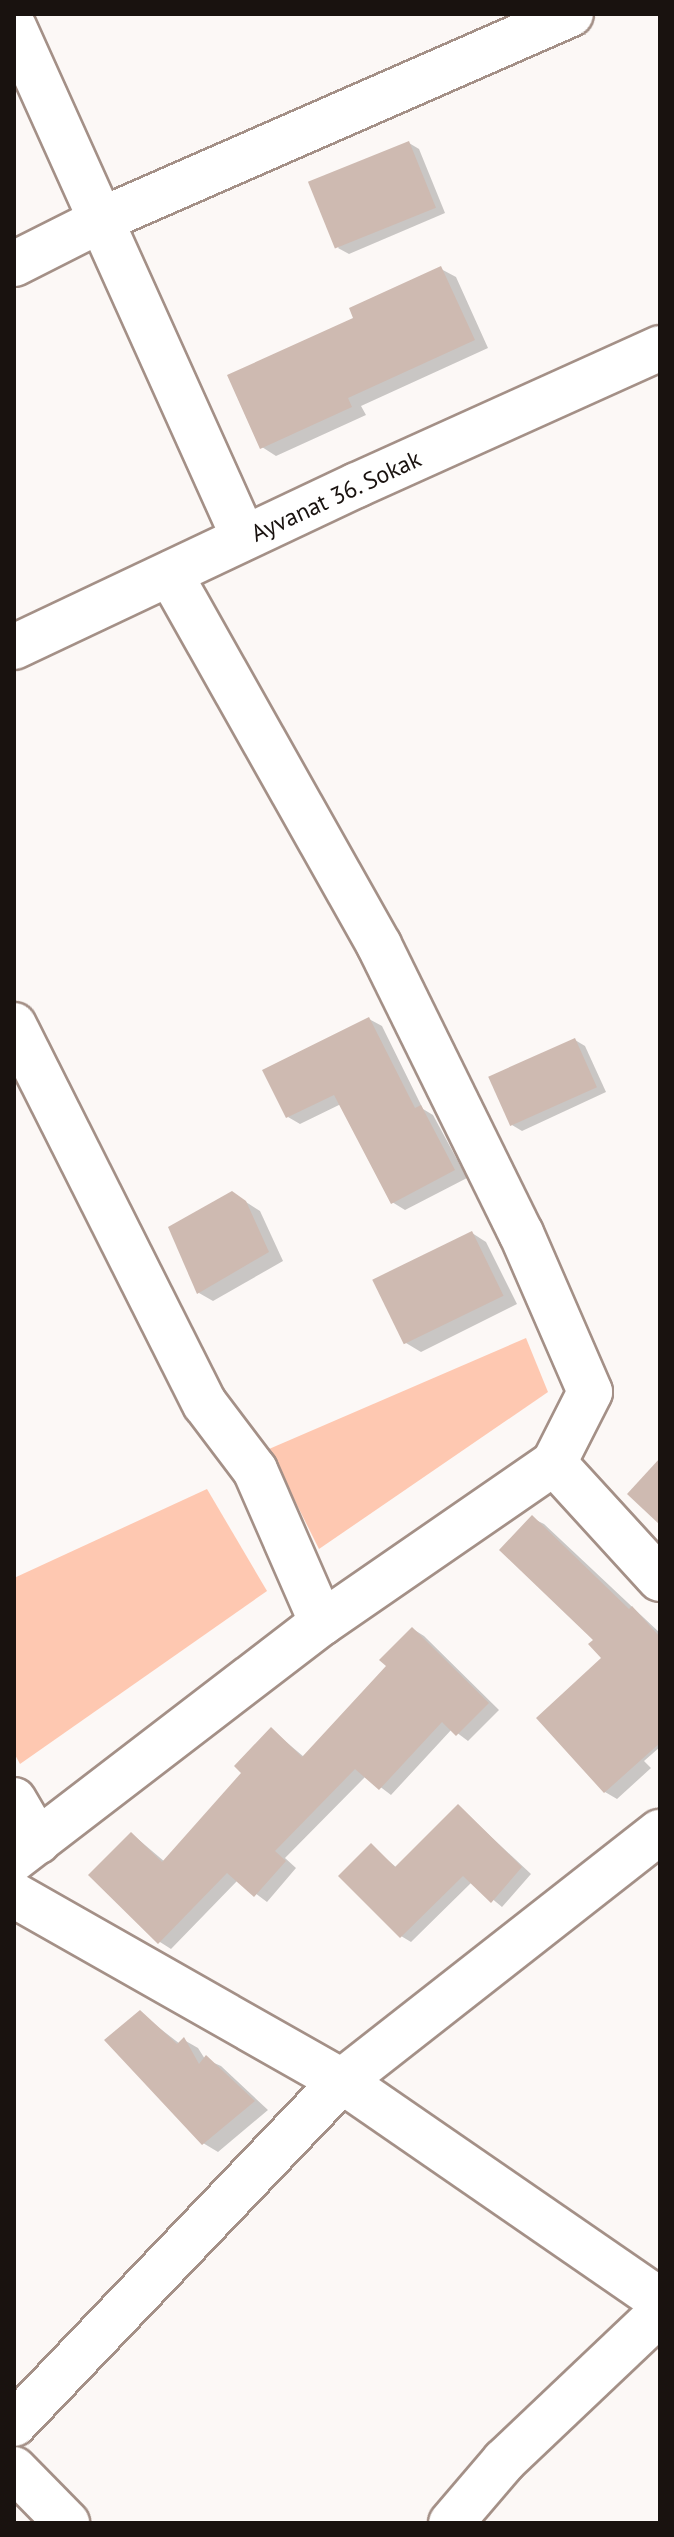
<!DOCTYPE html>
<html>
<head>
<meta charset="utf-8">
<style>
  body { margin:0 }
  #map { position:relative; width:674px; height:2537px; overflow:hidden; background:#fcf8f6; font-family:"PT Sans",sans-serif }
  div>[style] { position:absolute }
  .green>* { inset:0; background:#fec8b1 }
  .shadow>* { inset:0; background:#0003 }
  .building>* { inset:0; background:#cebab1; transform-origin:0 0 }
  .roads { filter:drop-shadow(2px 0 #a49087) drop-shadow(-2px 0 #a49087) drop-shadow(0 2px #a49087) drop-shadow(0 -2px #a49087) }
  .minor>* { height:44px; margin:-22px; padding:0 22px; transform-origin:22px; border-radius:22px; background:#fff }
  span { translate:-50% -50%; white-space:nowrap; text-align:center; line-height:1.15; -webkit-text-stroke:7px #fff; paint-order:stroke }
  .street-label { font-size:24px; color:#19120f }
  .frame { position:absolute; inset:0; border:16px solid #19120f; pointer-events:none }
</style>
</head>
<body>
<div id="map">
  <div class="green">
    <i style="clip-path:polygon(526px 1338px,548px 1392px,319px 1549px,269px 1449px)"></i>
    <i style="clip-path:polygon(207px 1489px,267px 1591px,20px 1764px,14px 1753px,14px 1578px)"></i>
  </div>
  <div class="shadow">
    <i style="clip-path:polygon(409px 143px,419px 149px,445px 213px,349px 254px,338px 248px)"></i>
    <i style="clip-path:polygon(441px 269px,456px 277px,488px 348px,361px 406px,366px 415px,276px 456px,262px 447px,356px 319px)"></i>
    <i style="clip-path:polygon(369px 1019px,382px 1026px,423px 1109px,433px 1115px,467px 1178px,405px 1210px,392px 1202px,341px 1104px,300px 1124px,288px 1117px)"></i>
    <i style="clip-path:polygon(575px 1040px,585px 1046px,606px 1092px,522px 1131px,512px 1125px)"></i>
    <i style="clip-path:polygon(232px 1193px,260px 1211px,283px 1261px,213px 1301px,199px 1293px)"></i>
    <i style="clip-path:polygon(472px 1233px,486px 1242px,517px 1304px,421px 1352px,406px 1343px)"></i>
    <i style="clip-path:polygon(532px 1518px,544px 1524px,660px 1633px,660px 1747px,644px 1761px,651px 1768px,617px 1799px,605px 1792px,603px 1659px)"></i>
    <i style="clip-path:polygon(413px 1629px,424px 1636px,499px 1710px,468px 1741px,452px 1729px,391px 1795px,366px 1776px,285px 1858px,296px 1868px,267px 1902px,238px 1880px,171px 1949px,160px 1942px,132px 1834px,165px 1862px,243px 1773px,272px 1730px,304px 1757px,388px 1666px)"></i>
    <i style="clip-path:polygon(458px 1806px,531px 1874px,502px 1907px,472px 1882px,411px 1942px,401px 1936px,371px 1846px,397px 1868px)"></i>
    <i style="clip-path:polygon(140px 2013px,180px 2044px,184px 2040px,198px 2048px,205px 2059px,221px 2066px,268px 2110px,218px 2152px,203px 2143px)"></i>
  </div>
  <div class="building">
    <i style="left:409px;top:141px;width:72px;height:109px;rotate:68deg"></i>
    <i style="clip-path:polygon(441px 266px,475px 340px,348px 398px,352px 407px,260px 449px,227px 375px,353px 318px,349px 308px)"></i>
    <i style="clip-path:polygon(369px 1017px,415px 1108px,421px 1105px,455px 1170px,391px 1204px,334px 1095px,286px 1118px,262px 1070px)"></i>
    <i style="left:575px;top:1038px;width:54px;height:95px;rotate:66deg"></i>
    <i style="clip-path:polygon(232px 1191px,246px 1201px,269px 1252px,197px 1294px,168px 1227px)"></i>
    <i style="left:472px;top:1231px;width:72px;height:111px;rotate:64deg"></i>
    <i style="clip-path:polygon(660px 1458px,660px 1525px,627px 1494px)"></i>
    <i style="clip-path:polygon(532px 1515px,629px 1609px,632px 1606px,660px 1637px,660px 1743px,604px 1793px,536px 1718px,601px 1658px,588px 1644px,593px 1640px,499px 1550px)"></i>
    <i style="clip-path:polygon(412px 1627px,489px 1703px,456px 1736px,442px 1722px,379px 1790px,355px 1769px,275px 1851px,286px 1861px,254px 1897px,227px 1873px,158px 1944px,88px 1875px,131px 1832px,162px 1862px,241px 1773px,234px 1766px,271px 1727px,302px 1757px,386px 1666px,379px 1660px)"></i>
    <i style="clip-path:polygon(458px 1804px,522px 1867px,491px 1903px,463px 1876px,400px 1938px,338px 1876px,371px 1843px,395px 1867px)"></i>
    <i style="clip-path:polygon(140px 2010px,177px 2044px,184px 2037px,199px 2064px,206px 2055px,255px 2101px,202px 2145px,104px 2040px)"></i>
  </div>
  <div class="roads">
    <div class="minor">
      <i style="left:14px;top:27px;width:560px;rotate:65.77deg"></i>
      <i style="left:14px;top:264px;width:97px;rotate:-26.8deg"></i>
      <i style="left:101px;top:220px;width:513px;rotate:-23.67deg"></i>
      <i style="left:170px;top:574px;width:426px;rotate:60.6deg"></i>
      <i style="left:379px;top:945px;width:321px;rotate:63.8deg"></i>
      <i style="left:521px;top:1233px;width:173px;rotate:66.5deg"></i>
      <i style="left:590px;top:1392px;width:80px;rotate:116.9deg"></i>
      <i style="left:14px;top:647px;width:379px;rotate:-25.3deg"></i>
      <i style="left:357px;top:485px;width:333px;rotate:-24.3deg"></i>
      <i style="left:14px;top:1025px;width:424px;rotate:63.3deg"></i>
      <i style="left:205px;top:1404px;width:83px;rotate:52.9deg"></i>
      <i style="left:255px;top:1470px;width:167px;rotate:66.4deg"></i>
      <i style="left:14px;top:1800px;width:48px;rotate:59.7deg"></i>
      <i style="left:14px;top:1859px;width:388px;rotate:-37.5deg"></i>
      <i style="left:322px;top:1623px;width:282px;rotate:-34.6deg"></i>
      <i style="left:554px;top:1463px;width:157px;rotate:47.6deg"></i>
      <i style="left:14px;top:1895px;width:377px;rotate:29.6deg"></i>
      <i style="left:342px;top:2081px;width:386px;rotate:34.6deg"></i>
      <i style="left:14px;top:2424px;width:475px;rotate:-46.3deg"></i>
      <i style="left:342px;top:2081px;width:404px;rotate:-38.1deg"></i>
      <i style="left:14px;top:2469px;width:76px;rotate:45.5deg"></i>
      <i style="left:451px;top:2523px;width:82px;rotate:-49.5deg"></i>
      <i style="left:504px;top:2461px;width:215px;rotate:-43.5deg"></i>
    </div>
  </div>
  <div class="street-label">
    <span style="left:336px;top:496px;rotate:-25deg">Ayvanat 36. Sokak</span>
  </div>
  <div class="frame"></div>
</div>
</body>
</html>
